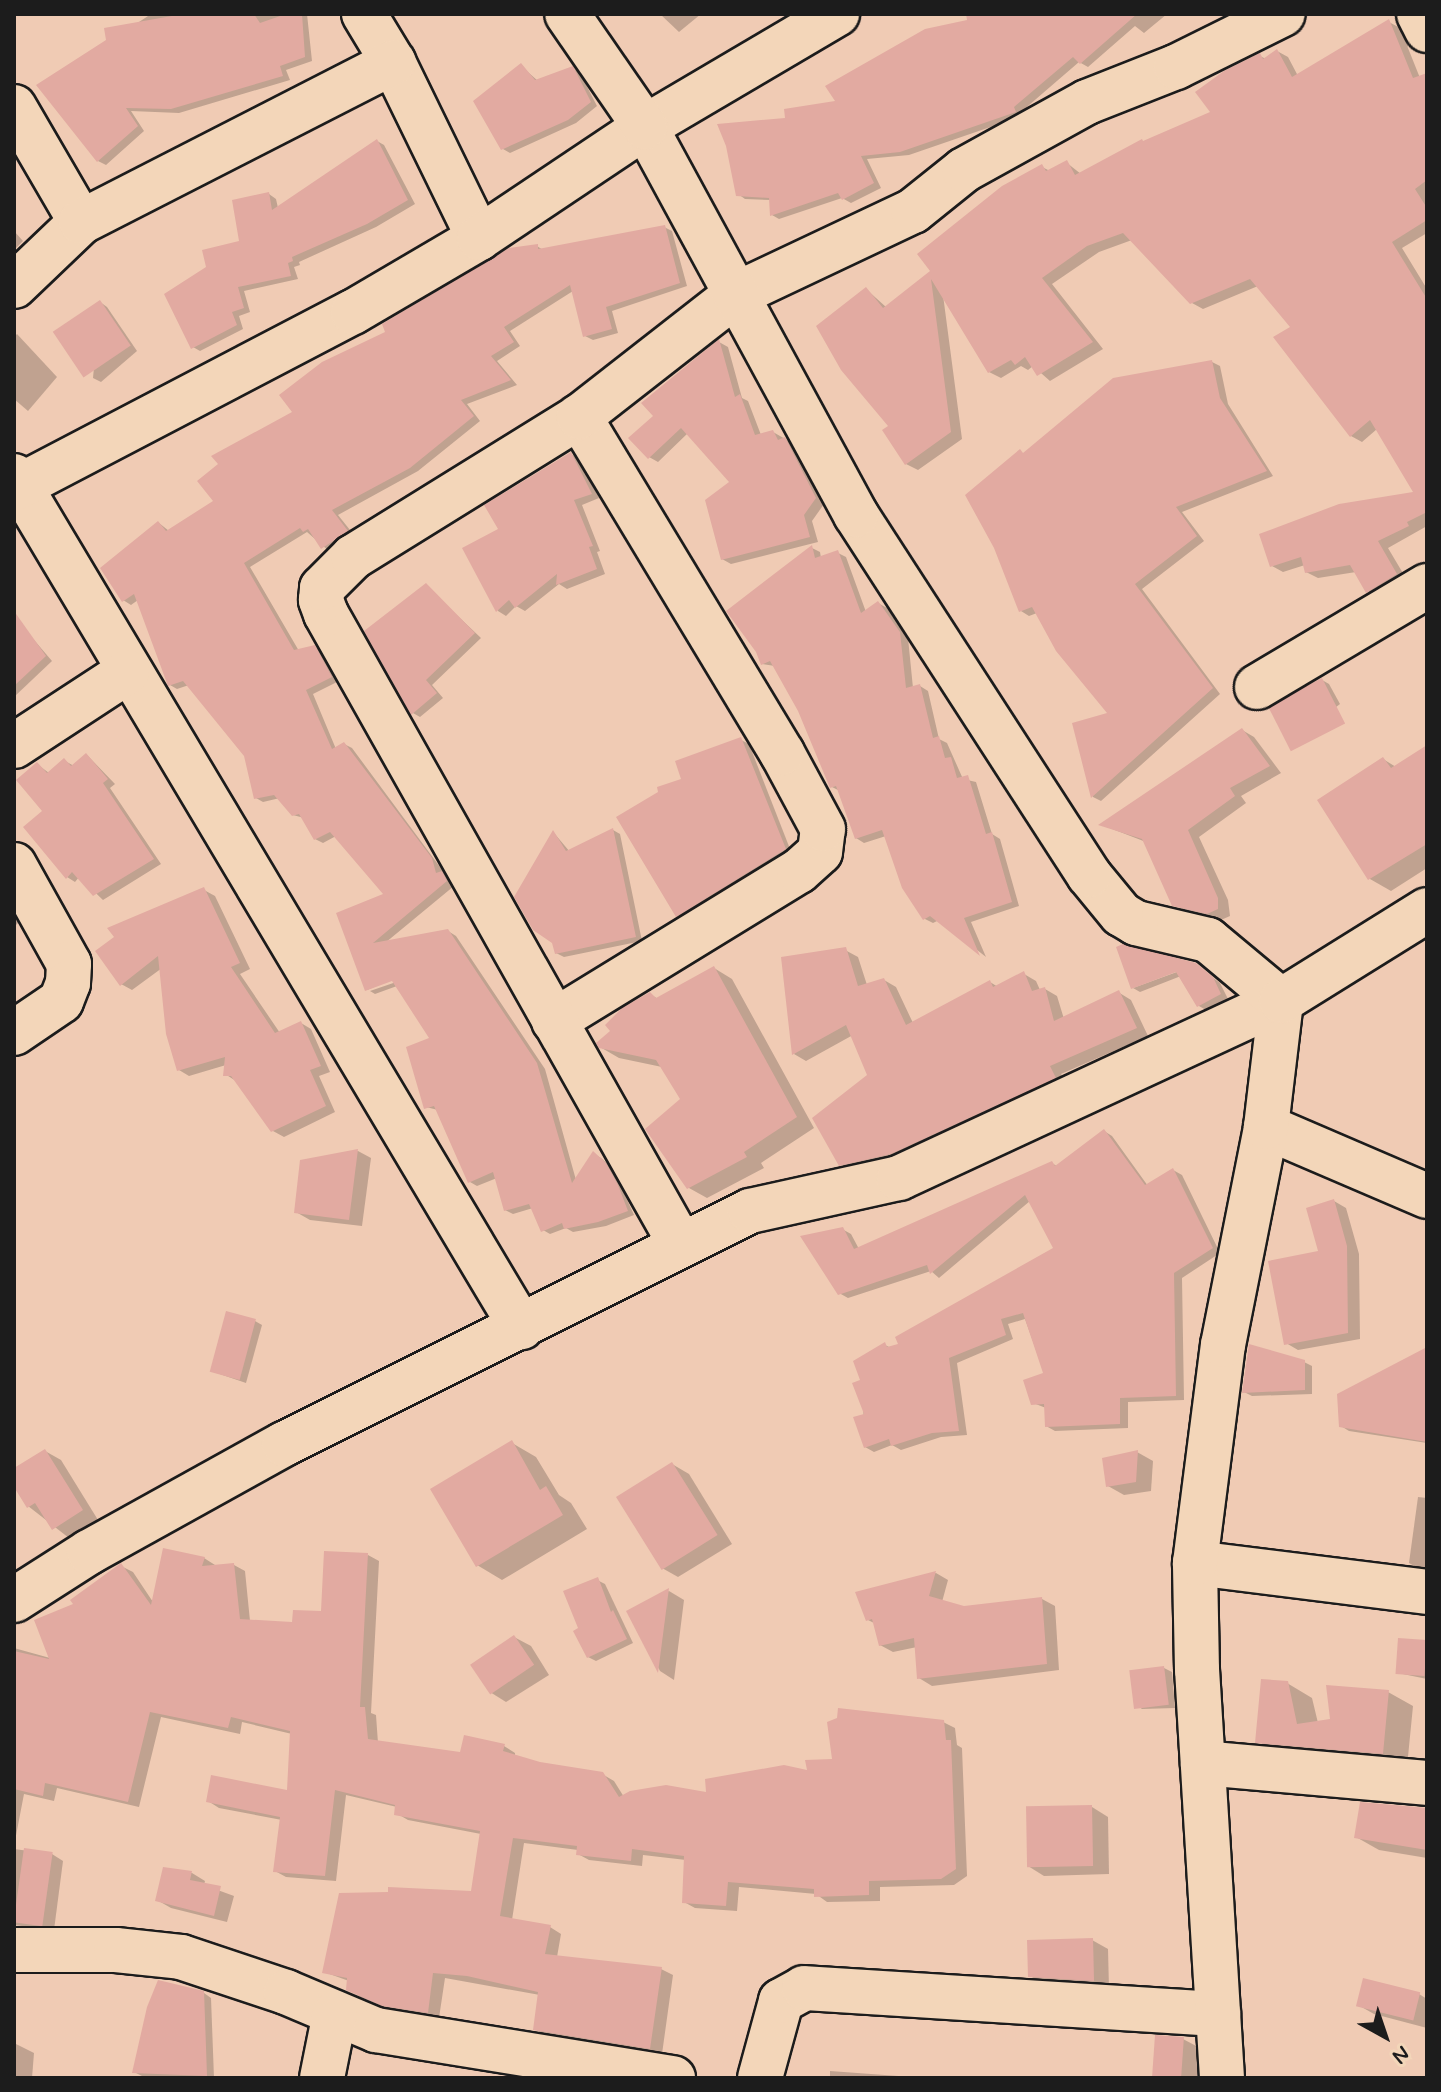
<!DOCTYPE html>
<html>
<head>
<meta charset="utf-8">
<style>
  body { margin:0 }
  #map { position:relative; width:1441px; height:2092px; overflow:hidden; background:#f0cbb4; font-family:Mynerve,sans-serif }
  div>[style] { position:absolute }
  .shadow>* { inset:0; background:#0003 }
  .building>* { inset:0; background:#e2aaa1; transform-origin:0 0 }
  .roads { filter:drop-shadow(2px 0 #1c1c1c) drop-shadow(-2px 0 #1c1c1c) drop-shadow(0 2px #1c1c1c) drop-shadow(0 -2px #1c1c1c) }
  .minor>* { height:44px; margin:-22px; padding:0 22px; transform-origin:22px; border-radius:22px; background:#f3d6b9 }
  span { translate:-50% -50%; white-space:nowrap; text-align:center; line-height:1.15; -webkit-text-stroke:7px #f3d6b9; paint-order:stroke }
  .frame { position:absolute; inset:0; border:16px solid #1c1c1c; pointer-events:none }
  .north { position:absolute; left:1345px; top:1996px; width:80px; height:80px; -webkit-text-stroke:6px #f3d6b9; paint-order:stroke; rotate:140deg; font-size:22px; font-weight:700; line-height:32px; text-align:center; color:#1c1c1c }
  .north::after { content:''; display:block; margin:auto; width:28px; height:36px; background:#1c1c1c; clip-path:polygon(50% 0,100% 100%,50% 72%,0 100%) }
</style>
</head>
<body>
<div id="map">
  <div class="shadow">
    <i style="clip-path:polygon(151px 14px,307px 14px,312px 61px,286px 70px,290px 80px,179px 113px,131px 111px,144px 131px,106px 165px,98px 161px,136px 24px)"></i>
    <i style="clip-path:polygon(660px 14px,701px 14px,679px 32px)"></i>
    <i style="clip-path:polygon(973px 14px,1167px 14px,1144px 33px,1135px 26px,1088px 67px,1079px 62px,1021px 112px,1022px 116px,909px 155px,867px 159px,881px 188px,851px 203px,842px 198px,779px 219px,772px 215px,771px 200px,745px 199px,738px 194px,788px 120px,838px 102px,828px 86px,926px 31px,969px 21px)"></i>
    <i style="clip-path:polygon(1389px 22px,1400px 28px,1420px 78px,1427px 76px,1427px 233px,1402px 248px,1427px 289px,1427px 526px,1388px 548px,1407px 580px,1379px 598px,1368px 591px,1356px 572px,1318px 578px,1306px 572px,1305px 565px,1283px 572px,1272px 566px,1416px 494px,1377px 429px,1362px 442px,1351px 436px,1293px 328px,1258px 286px,1203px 309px,1192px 303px,1132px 240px,1099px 252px,1052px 284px,1103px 349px,1050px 381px,1033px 366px,1028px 370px,1021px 366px,1001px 378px,989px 372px,943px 295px,962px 439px,918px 470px,906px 464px,884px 431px,891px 427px,866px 289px,886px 307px,933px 271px,1042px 167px,1050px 171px,1067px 163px,1081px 174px,1213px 113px,1260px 56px,1266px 59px,1277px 51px,1288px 57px,1298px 76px)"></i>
    <i style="clip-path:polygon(521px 66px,538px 81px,572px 68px,580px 73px,597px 106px,576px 123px,510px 153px,503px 149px)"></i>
    <i style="clip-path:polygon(377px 141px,384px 145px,415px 204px,376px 227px,299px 262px,300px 265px,294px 267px,298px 279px,244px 291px,250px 312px,239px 316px,243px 329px,200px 351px,193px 347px,241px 242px,269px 194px,276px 199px,278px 208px)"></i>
    <i style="clip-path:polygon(664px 227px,672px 231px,687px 286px,612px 311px,618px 333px,593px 340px,585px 336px,573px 291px,510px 331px,520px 346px,497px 361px,517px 385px,467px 404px,480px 421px,418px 471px,338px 515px,354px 535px,330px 552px,307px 532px,250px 567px,299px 651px,314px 647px,322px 651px,339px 681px,313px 694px,336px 749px,344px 744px,352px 748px,454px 886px,385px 943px,448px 931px,456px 936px,545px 1069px,576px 1180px,594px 1154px,601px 1158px,613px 1169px,634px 1215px,606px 1226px,573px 1232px,566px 1228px,550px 1234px,543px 1230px,533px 1208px,513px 1214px,505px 1210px,497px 1178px,477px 1186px,470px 1182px,438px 1110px,426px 1107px,432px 1039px,397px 986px,375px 994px,370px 991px,402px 980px,400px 976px,367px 990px,339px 914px,386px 895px,336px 836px,323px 843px,315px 839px,304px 818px,293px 815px,280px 798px,263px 802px,256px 798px,246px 756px,189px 685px,177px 689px,170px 685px,138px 600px,131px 605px,123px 600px,159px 523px,169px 531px,216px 501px,295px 412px,387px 333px,537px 246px,543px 250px)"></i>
    <i style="clip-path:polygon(14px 231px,23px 241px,14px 250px)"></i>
    <i style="clip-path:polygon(100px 302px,107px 307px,137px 351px,101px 382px,93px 378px)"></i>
    <i style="clip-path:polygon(17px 334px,57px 377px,28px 411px,14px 399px,14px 337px)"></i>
    <i style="clip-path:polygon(719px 342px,728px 347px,742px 398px,748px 401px,761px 435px,773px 432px,794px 444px,824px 504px,812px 521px,818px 542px,731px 564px,722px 559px,732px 483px,688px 433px,658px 462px,649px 457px,656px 416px)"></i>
    <i style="clip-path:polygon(1212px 362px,1220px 366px,1228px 404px,1273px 476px,1182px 512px,1204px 541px,1142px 589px,1220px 694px,1101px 801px,1093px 797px,1074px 725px,1111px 714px,1037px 613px,1029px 616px,1021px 611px,1025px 455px)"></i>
    <i style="clip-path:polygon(571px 454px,579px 459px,599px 498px,582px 505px,600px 551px,597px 552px,605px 574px,567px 589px,559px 584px,525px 611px,516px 606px,506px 616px,498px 611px,465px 549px,500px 529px)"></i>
    <i style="clip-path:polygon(812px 548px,820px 552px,821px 558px,838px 553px,846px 557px,866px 612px,878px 603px,887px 608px,908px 638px,913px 688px,920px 686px,928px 691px,939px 739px,947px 743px,963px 779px,976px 782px,992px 834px,1000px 839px,1019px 906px,971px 922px,986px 957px,939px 920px,933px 923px,925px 919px,886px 836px,864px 843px,856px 838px,840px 791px,832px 787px,800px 710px,775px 666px,762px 664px)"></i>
    <i style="clip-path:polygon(426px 586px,481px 638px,432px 685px,443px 698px,420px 717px,413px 713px)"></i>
    <i style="clip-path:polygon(28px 633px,52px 661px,14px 697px,14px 644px)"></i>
    <i style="clip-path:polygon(1322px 680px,1329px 684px,1340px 704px,1293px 740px)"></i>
    <i style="clip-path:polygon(1242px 730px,1254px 737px,1281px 773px,1241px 796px,1246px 803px,1199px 837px,1228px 900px,1230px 916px,1221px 920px,1187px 912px,1174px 904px,1146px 842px,1102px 825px)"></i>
    <i style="clip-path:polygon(741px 740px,749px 744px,792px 854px,685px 920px,678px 915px,684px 780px)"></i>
    <i style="clip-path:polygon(1427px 747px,1427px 868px,1391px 891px,1370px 879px,1383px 759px,1396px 767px)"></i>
    <i style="clip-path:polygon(87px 755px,115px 784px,110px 788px,161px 864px,103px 900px,79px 877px,75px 882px,67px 877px,45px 811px,37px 764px,49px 773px,65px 761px,74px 766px)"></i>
    <i style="clip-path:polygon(613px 830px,620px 834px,642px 941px,564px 957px,556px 953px,554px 833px,570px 852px)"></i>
    <i style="clip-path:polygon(204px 890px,215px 896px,250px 969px,240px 974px,280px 1033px,301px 1023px,311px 1029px,330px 1072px,319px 1076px,335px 1112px,284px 1137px,273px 1131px,236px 1081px,225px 1074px,226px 1065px,189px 1076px,179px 1070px,162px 968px,132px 990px,121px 984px)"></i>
    <i style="clip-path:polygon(14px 910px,20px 921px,14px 927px)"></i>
    <i style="clip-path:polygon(845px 950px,858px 957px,867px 985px,884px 980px,896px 987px,913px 1023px,990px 982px,998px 987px,1024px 974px,1036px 981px,1040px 990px,1045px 989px,1057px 996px,1064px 1019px,1118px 992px,1131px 1000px,1148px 1036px,1061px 1074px,1068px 1085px,904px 1160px,854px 1172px,841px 1164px,869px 1075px,853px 1035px,806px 1061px,794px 1054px)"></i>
    <i style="clip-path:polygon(1196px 965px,1220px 983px,1228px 999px,1206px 1010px,1199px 1006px,1181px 976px,1140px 992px,1133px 988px)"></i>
    <i style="clip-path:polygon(714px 968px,732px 979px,814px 1128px,761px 1163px,764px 1168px,707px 1198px,689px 1188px,683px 1099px,662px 1067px,619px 1058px,600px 1047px,650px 994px,658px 999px)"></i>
    <i style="clip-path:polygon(1104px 1131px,1112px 1136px,1148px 1186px,1173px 1170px,1182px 1175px,1220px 1253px,1182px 1278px,1184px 1400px,1128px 1402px,1128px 1428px,1055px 1431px,1046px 1426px,1046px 1408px,1033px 1403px,1045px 1375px,1025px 1319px,1008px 1324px,1013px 1339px,957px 1363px,967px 1435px,941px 1437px,901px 1450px,892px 1445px,874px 1452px,865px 1447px,862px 1382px,885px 1345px,891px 1348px,901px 1345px,1055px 1249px,1030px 1201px,939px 1278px,931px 1271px,848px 1298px,839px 1293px,842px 1229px,851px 1234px,859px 1249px,1052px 1163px,1058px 1167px)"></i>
    <i style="clip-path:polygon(358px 1151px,371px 1158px,362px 1226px,310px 1220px,296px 1212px,302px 1161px)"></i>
    <i style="clip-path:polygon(1334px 1201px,1346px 1208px,1359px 1254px,1360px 1339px,1298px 1350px,1286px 1343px,1321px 1253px)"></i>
    <i style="clip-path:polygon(255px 1321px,262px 1325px,246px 1383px,211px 1371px)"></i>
    <i style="clip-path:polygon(1304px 1362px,1312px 1366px,1312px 1394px,1252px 1396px,1244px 1392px)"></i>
    <i style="clip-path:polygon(1427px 1392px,1427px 1443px,1349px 1431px,1341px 1426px)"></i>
    <i style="clip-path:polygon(512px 1443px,536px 1457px,559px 1495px,571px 1503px,587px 1529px,502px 1580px,477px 1565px)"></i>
    <i style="clip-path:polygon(45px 1451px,61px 1460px,98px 1520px,69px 1538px,28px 1506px,14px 1483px,14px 1470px)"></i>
    <i style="clip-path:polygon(1137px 1452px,1153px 1461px,1151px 1491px,1124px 1495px,1108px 1486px)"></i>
    <i style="clip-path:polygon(672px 1464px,689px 1474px,732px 1544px,678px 1577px,662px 1568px)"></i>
    <i style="clip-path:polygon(1418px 1497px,1427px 1498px,1427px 1573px,1409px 1563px)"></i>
    <i style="clip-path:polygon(368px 1555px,379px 1561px,371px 1713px,376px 1715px,378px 1743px,462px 1754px,504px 1746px,515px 1753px,515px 1756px,540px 1764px,602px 1774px,614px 1781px,624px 1797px,709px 1794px,810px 1773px,943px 1722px,955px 1728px,957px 1745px,962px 1748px,967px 1876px,954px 1885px,880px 1887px,880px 1901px,827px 1902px,816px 1894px,739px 1887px,737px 1911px,695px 1908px,684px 1902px,686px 1860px,643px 1855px,642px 1866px,589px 1860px,578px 1854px,578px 1850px,524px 1843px,512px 1920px,550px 1927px,561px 1934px,557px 1957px,661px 1969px,673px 1975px,662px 2054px,546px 2036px,535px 2029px,540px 1995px,445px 1978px,439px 2018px,396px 2011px,359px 1996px,349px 1981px,324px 1972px,473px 1893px,481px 1834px,408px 1820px,396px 1813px,397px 1807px,346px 1795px,336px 1881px,286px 1877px,275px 1871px,282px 1820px,219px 1808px,208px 1801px,289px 1793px,292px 1734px,242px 1722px,240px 1734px,161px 1717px,139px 1807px,57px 1788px,54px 1801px,24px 1794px,14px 1846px,14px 1648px,50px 1658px,76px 1605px,121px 1566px,133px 1572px,153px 1602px,204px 1558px,215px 1565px,234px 1565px,245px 1571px,250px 1621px,294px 1624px,323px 1613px)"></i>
    <i style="clip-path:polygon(936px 1573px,948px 1580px,942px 1602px,964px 1608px,1042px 1599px,1055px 1606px,1059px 1670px,932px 1686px,919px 1678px,917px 1647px,893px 1652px,880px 1645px,876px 1624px,868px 1620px,858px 1593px)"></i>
    <i style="clip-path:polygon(597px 1580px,605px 1584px,633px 1643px,596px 1661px,588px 1657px,581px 1629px)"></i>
    <i style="clip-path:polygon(669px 1591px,684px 1600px,674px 1680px,660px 1671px,629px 1612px)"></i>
    <i style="clip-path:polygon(514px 1637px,531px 1646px,549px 1675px,506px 1702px,490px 1692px)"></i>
    <i style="clip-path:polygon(1427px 1642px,1427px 1679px,1398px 1673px)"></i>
    <i style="clip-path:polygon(1164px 1668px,1172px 1672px,1175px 1708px,1142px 1709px,1135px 1704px)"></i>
    <i style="clip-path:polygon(1287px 1683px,1312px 1698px,1318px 1723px,1332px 1720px,1388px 1692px,1413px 1706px,1407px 1767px,1282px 1756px,1258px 1741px)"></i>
    <i style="clip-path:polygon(1092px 1807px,1108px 1817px,1109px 1874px,1044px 1876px,1028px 1866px)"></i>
    <i style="clip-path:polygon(1427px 1810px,1427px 1858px,1379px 1850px,1356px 1837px)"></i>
    <i style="clip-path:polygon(14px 1849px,52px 1854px,63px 1861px,54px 1930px,14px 1925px)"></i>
    <i style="clip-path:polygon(165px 1870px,192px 1873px,205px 1881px,204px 1885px,234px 1896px,227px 1922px,171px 1908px,157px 1900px)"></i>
    <i style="clip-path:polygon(1092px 1940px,1108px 1949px,1109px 1989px,1046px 1985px,1030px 1976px)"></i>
    <i style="clip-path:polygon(204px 1993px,211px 1998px,214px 2078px,142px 2076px,134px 2072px)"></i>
    <i style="clip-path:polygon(1419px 1994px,1427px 1999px,1427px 2028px,1374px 2014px,1358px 2005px)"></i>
    <i style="clip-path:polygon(1183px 2039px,1200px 2048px,1200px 2078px,1159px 2078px)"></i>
    <i style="clip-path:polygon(14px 2043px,34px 2053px,32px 2078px,14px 2078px)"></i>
    <i style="clip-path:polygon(830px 2071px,912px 2077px,915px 2078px,830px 2078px)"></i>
  </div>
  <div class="building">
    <i style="clip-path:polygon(183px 14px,254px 14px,260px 23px,286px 14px,302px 14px,305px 57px,280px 66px,283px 76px,171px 109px,126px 108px,138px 126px,97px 162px,36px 85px,106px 40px,104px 28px)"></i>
    <i style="clip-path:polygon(966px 14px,1137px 14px,1080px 64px,1073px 57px,1014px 107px,1016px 112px,900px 152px,861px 156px,874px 183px,842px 200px,838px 193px,770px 216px,769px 198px,736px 196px,726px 146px,717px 124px,785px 118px,784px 109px,835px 101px,825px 86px,925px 29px,967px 20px)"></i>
    <i style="clip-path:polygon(1389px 19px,1413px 78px,1427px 73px,1427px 180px,1415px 189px,1427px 208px,1427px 220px,1392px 242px,1427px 299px,1427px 516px,1425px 513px,1407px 522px,1409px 526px,1378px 541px,1397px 574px,1366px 593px,1350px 565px,1305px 573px,1301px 557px,1270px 567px,1259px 534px,1339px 504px,1413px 492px,1370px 420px,1350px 437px,1273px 337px,1290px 327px,1250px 279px,1190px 304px,1123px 233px,1087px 246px,1042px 278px,1093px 342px,1037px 376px,1025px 357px,1015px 365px,1011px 360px,988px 373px,931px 279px,951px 432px,905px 465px,882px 430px,888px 426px,841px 370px,816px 326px,866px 287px,883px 308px,930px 271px,917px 254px,1002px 186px,1042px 164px,1046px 171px,1067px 160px,1075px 175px,1142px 139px,1143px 141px,1210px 112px,1195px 92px,1224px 71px,1260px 53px,1263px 59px,1277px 49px,1292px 77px)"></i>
    <i style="clip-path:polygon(521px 63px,535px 80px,573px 66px,591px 102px,568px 120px,501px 150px,473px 101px)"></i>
    <i style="clip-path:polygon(377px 139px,408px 200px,367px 224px,292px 257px,293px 261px,288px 263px,291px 276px,238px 287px,244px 308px,232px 312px,237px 325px,191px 349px,164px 294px,206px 267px,202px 250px,239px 241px,232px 200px,269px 192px,272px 210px)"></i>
    <i style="clip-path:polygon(665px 225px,680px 283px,606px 307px,612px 329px,583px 337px,570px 285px,504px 327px,514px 342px,491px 356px,511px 380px,461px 400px,474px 416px,410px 468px,332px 510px,348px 531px,321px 549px,308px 529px,303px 532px,300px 528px,244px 563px,294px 650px,315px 645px,332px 677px,306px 690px,332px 749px,344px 742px,432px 858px,436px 873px,442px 871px,447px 881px,373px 943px,448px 929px,537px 1063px,572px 1183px,593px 1151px,606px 1163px,618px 1185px,628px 1211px,598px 1222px,564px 1229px,562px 1223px,541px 1232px,529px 1204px,504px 1211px,493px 1172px,468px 1183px,434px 1106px,424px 1109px,406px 1047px,429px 1038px,392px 981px,365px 991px,336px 913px,383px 894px,330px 832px,314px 840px,299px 814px,292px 816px,274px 795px,254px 799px,244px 756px,183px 681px,168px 686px,134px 594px,122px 602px,100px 568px,158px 521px,166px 531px,213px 501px,197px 481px,218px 464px,211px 456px,292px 412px,279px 395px,322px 362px,385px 332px,382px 324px,509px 248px,538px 244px,538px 249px)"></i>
    <i style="left:100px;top:300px;width:55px;height:57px;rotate:56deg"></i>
    <i style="clip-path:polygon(719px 339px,735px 397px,740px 394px,755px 435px,773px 430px,778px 440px,785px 437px,816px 498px,804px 515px,810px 537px,721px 560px,705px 500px,729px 482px,681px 428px,648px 459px,628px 438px,653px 416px,641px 403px)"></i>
    <i style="clip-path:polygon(1212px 360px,1220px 398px,1267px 471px,1176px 507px,1197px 536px,1135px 584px,1213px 688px,1091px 798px,1072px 723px,1107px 713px,1056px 651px,1032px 607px,1019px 612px,994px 548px,965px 495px,1020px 449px,1023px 453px,1113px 378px)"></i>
    <i style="clip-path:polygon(571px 452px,592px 494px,574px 500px,593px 546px,589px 547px,597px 569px,556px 585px,557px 574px,515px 608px,509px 600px,496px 612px,462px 548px,498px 529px,484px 505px)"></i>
    <i style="clip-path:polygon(812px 545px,815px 558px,838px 550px,861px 613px,878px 601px,900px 632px,906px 688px,920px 684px,933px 738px,939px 736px,945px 758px,951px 757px,957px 778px,968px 775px,986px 834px,992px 832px,1012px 902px,964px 918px,980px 956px,930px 916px,923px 920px,902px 888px,882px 830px,855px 839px,836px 786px,830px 788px,798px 711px,770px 661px,761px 665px,756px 652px,726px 611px)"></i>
    <i style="clip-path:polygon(426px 583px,475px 633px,426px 680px,437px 693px,411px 715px,364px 631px)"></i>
    <i style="clip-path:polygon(14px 611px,46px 656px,14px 686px)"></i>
    <i style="left:1322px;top:678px;width:51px;height:61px;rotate:63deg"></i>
    <i style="clip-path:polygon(1242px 728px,1270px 766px,1230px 788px,1235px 796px,1188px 830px,1218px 898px,1218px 909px,1207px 914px,1172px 906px,1142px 839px,1098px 825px)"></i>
    <i style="clip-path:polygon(741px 737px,786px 849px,676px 917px,616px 817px,658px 792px,657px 787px,681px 779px,675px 761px)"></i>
    <i style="clip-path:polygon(1427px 745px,1427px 844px,1368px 880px,1317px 800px,1383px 757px,1391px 768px)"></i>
    <i style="clip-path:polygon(86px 753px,108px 779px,103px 783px,154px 859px,93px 896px,72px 872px,66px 879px,23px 827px,42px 811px,16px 780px,37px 762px,47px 773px,64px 758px,71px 766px)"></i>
    <i style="clip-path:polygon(613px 828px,636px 937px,555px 954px,552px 943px,533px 930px,514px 897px,553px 830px,566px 851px)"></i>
    <i style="clip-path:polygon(204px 887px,240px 963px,231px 967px,275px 1033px,301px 1021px,321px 1066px,310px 1070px,326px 1106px,271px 1132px,231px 1076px,223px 1076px,225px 1057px,177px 1071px,166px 1034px,158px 956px,120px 986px,95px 951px,114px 937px,107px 928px)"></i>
    <i style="clip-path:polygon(1123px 944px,1196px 963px,1213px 977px,1221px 994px,1197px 1007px,1176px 972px,1131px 989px,1116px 947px)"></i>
    <i style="clip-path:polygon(846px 947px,858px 986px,884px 978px,906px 1025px,990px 980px,993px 987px,1024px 971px,1032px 991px,1045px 987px,1054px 1021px,1119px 990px,1137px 1028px,1050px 1066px,1056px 1078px,891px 1154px,839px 1166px,812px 1118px,867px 1075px,846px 1025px,792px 1055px,781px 957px)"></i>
    <i style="clip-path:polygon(714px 966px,797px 1117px,744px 1152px,747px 1157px,687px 1189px,645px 1129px,680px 1099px,656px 1060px,599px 1048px,596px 1043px,610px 1031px,605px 1025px,622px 1008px,650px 992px,656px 998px)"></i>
    <i style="clip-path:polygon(1104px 1129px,1145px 1185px,1173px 1168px,1213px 1248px,1174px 1273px,1176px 1396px,1120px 1398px,1120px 1424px,1045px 1427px,1044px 1404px,1031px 1405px,1023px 1380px,1043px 1373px,1023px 1313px,1001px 1319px,1006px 1335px,949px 1358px,959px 1431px,932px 1433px,891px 1446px,889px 1439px,864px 1448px,853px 1417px,864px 1414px,852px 1383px,860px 1380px,853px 1361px,885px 1342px,887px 1347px,898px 1344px,895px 1337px,1053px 1248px,1025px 1195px,930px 1274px,927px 1265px,838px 1295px,800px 1236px,843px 1227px,854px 1249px,1052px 1161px,1055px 1166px)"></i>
    <i style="clip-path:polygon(358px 1149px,349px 1220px,294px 1213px,300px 1160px)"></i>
    <i style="clip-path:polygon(1334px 1199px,1347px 1246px,1348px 1333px,1284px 1345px,1268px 1261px,1318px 1251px,1306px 1208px)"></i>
    <i style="left:226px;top:1311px;width:31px;height:63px;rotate:15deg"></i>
    <i style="clip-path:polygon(1249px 1344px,1305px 1360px,1305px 1390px,1242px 1393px)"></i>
    <i style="clip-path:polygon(1427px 1347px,1427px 1442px,1339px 1427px,1337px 1394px)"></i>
    <i style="clip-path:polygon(512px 1440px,540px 1490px,546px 1486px,563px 1515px,476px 1567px,430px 1489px)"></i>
    <i style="clip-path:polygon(45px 1449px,83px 1510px,52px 1530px,35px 1503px,27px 1508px,14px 1487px,14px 1468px)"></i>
    <i style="clip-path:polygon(1138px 1450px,1136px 1482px,1106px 1487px,1102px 1458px)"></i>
    <i style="left:672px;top:1462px;width:86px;height:66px;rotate:58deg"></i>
    <i style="clip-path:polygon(163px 1548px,205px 1557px,202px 1566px,234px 1563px,240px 1619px,292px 1622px,293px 1610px,321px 1611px,324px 1551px,368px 1553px,360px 1707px,365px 1707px,368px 1739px,460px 1752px,464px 1735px,505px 1744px,503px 1751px,540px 1762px,603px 1772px,619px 1797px,630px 1791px,666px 1785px,706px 1792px,705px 1779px,784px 1765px,807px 1770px,805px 1760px,832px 1759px,827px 1722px,837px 1718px,838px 1708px,944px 1720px,946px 1740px,951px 1740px,956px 1869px,941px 1879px,869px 1881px,869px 1895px,814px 1897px,814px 1889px,728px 1882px,726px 1906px,682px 1903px,684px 1856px,632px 1849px,631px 1861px,576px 1855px,577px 1846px,513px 1838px,500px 1916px,551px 1925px,545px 1954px,662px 1967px,650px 2049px,533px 2030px,538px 1992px,467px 1976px,433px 1973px,428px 2013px,382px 2006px,346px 1990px,347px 1978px,322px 1973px,339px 1893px,388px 1892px,388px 1887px,471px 1891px,480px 1831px,394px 1815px,395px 1805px,335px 1790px,325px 1876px,273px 1872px,280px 1817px,206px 1802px,211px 1775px,287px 1790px,290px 1731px,231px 1717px,228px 1728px,150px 1712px,128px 1802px,45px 1783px,43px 1796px,14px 1789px,14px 1651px,49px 1659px,34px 1620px,73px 1604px,70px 1600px,121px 1563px,151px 1605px)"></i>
    <i style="clip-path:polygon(936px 1571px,929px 1596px,964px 1606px,1042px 1597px,1047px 1664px,917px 1679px,914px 1638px,879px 1646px,872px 1619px,866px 1621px,855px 1592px)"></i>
    <i style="clip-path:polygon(598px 1577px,611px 1612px,613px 1610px,627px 1639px,587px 1658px,573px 1631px,578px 1628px,563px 1591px)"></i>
    <i style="clip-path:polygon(669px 1588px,658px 1673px,626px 1611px)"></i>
    <i style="left:514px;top:1635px;width:36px;height:53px;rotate:56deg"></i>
    <i style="left:1398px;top:1638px;width:29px;height:36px;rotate:4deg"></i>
    <i style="left:1164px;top:1666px;width:39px;height:35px;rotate:83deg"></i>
    <i style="clip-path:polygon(1261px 1679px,1288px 1681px,1297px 1724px,1330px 1719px,1326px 1685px,1389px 1690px,1383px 1754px,1255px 1743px)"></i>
    <i style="clip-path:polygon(1360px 1802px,1427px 1808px,1427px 1850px,1354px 1838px)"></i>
    <i style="left:1092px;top:1805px;width:61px;height:66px;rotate:89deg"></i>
    <i style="left:24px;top:1848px;width:29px;height:75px;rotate:8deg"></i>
    <i style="clip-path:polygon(163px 1867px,192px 1871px,190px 1880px,221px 1886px,214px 1916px,155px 1901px)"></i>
    <i style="clip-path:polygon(1093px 1938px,1094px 1981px,1028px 1977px,1027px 1940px)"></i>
    <i style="left:1363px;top:1978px;width:59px;height:29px;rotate:14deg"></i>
    <i style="clip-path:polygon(158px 1980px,204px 1991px,207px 2076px,132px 2073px,147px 2007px)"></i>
    <i style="left:1155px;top:2035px;width:29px;height:43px;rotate:4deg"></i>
  </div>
  <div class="roads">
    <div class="minor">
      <i style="left:364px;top:14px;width:56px;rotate:58.9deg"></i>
      <i style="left:393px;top:62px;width:196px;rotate:64deg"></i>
      <i style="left:1419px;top:14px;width:18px;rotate:63deg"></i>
      <i style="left:14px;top:107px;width:133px;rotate:59.8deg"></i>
      <i style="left:14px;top:286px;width:93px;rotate:-43.7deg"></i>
      <i style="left:81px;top:222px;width:351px;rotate:-27.1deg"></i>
      <i style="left:14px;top:476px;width:991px;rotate:59.21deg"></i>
      <i style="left:14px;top:489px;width:382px;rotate:-27.6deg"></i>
      <i style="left:353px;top:312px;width:146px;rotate:-30.4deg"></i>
      <i style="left:479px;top:238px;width:200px;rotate:-33.8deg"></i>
      <i style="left:645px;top:127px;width:223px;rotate:-30.5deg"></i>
      <i style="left:1257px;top:687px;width:198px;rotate:-30.7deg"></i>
      <i style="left:14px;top:746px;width:135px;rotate:-33.2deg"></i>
      <i style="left:14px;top:865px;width:113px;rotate:60.9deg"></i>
      <i style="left:69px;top:964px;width:19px;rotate:93deg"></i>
      <i style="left:68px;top:983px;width:19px;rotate:111deg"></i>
      <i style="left:61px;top:1001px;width:57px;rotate:145.8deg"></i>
      <i style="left:554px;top:1021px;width:287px;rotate:-31.5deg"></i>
      <i style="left:799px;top:871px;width:28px;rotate:-42deg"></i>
      <i style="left:820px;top:852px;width:23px;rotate:-83deg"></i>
      <i style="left:823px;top:829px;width:86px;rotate:-118.3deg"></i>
      <i style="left:782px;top:753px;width:393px;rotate:-121.1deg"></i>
      <i style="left:1266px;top:1127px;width:175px;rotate:23.2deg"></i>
      <i style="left:681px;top:1245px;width:724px;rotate:-119.36deg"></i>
      <i style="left:326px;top:614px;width:15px;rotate:-110deg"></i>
      <i style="left:321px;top:600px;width:12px;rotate:-85deg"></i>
      <i style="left:322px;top:588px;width:44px;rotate:-45deg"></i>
      <i style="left:353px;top:557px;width:266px;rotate:-31.8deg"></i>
      <i style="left:579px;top:417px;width:198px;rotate:-38deg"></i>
      <i style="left:735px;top:295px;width:197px;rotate:-25.3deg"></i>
      <i style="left:913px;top:211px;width:65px;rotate:-38.8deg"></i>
      <i style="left:964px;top:170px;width:141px;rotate:-28.9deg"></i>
      <i style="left:1087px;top:102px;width:96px;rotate:-21.5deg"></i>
      <i style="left:1176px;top:67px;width:119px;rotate:-26.4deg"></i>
      <i style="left:1195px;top:1563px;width:234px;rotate:7.1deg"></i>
      <i style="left:14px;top:1600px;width:89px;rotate:-32.6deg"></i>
      <i style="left:89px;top:1552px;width:223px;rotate:-29deg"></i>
      <i style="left:284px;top:1444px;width:521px;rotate:-26.57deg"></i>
      <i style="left:750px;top:1211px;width:153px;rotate:-12.5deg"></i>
      <i style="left:899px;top:1178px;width:421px;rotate:-24.9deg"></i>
      <i style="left:1281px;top:1001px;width:95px;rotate:-140.1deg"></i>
      <i style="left:1208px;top:940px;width:74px;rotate:-166.7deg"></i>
      <i style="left:1136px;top:923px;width:17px;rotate:-149deg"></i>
      <i style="left:1121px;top:914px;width:50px;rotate:-129.4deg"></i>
      <i style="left:1089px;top:875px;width:429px;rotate:-122.9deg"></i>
      <i style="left:856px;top:515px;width:442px;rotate:-118.5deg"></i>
      <i style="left:645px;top:127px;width:137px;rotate:-124.6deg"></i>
      <i style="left:1203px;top:1763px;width:225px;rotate:5.1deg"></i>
      <i style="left:14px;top:1950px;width:102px"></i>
      <i style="left:116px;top:1950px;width:65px;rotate:6.1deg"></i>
      <i style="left:181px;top:1957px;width:111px;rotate:18.4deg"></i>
      <i style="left:286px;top:1992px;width:98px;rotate:22.9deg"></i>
      <i style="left:376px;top:2030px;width:301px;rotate:9.2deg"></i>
      <i style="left:322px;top:2078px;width:66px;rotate:-78.7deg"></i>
      <i style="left:760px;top:2078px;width:80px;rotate:-74.7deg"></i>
      <i style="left:781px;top:2001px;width:26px;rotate:-29deg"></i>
      <i style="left:804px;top:1988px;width:415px;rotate:3.6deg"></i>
      <i style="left:1222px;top:2078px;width:409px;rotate:-93.5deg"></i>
      <i style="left:1197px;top:1670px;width:107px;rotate:-91.1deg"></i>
      <i style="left:1195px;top:1563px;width:220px;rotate:-82.7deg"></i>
      <i style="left:1223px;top:1345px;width:222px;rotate:-78.8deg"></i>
      <i style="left:1266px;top:1127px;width:127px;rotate:-83.2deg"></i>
      <i style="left:1281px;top:1001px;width:172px;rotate:-31.9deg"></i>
    </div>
  </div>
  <div class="frame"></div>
  <div class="north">N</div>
</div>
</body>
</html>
